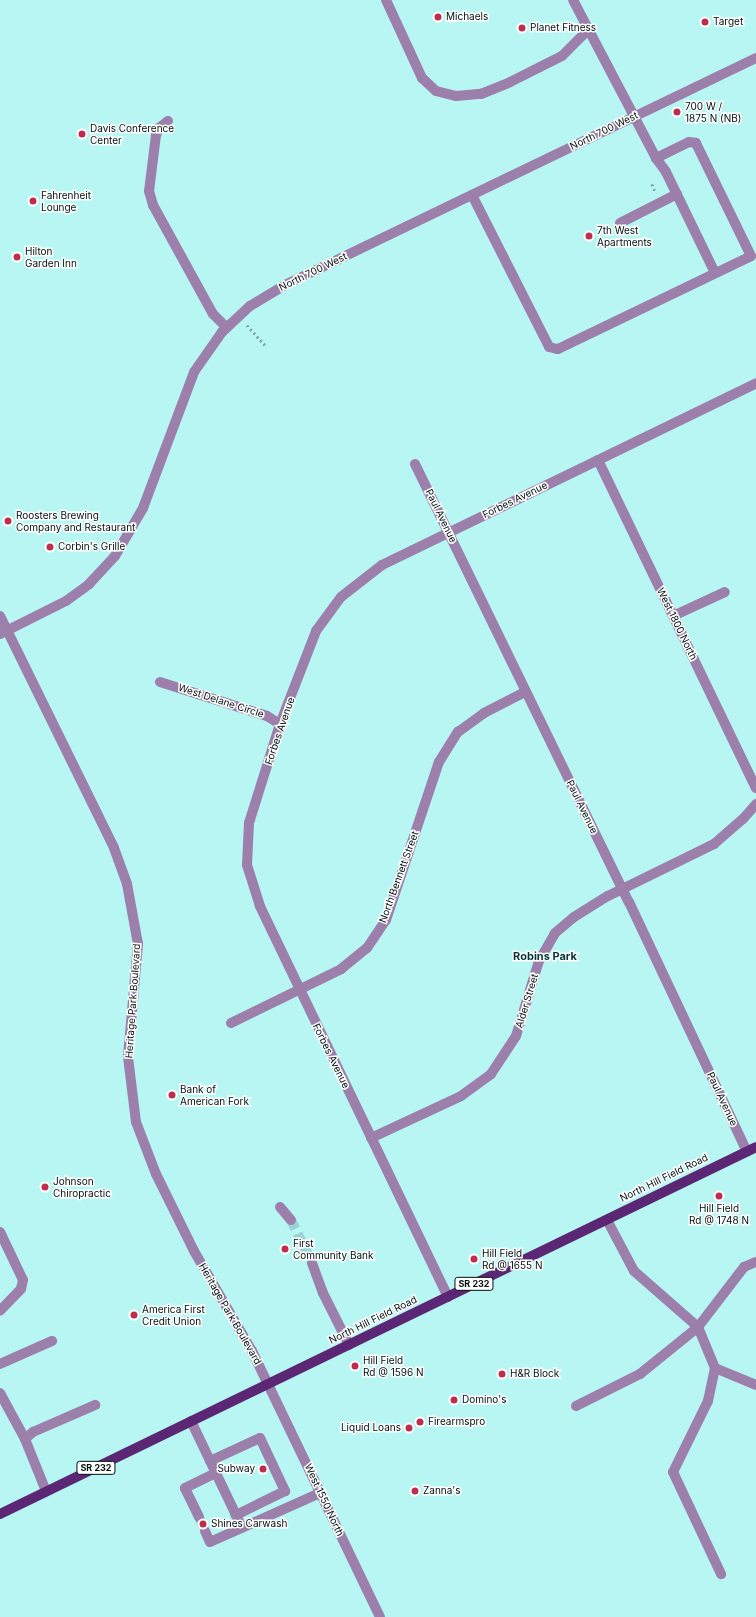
<!DOCTYPE html>
<html>
<head>
<meta charset="utf-8">
<style>
  body { margin:0 }
  #map { position:relative; width:756px; height:1617px; overflow:hidden; background:#b8f6f4; font-family:Inter,sans-serif }
  div>[style] { position:absolute }
  .minor-tunnel>* { height:10px; margin-top:-5px; transform-origin:0; background:repeating-linear-gradient(90deg,#9cd3d2 0 10px,transparent 0 15px) }
  .path>* { height:2.5px; margin-top:-1.25px; transform-origin:0; background:repeating-linear-gradient(90deg,#7aa8a7 0 2px,transparent 0 5px) }
  .minor>* { height:10px; margin:-5px; padding:0 5px; transform-origin:5px; border-radius:5px; background:#9c7faa }
  .major>* { height:10px; margin:-5px; padding:0 5px; transform-origin:5px; border-radius:5px; background:#5b2673 }
  .dots>* { width:11px; height:11px; translate:-50% -50%; box-sizing:border-box; border:2px solid #fff; border-radius:50% }
  span { translate:-50% -50%; white-space:nowrap; text-align:center; line-height:1.15; -webkit-text-stroke:3px #fff; paint-order:stroke }
  .shield-label span { padding:1px 3px; background:#fff; border:1px solid; border-radius:3px; -webkit-text-stroke-width:0 }
  .shield-label { font-size:9px; color:#000f0f; font-weight:700 }
  .poi-label { font-size:10px; color:#000f0f }
  .left { translate:0 -50%; text-align:left }
  .right { translate:-100% -50%; text-align:right }
  .street-label { font-size:10px; color:#000f0f }
  .neighbourhood-label { font-size:11px; color:#043636; font-weight:700 }
</style>
</head>
<body>
<div id="map">
  <div class="minor-tunnel">
    <i style="left:291px;top:1220px;width:48px;rotate:64deg"></i>
    <i style="left:199px;top:1517px;width:15px;rotate:67deg"></i>
  </div>
  <div class="path">
    <i style="left:652px;top:184px;width:10px;rotate:66deg"></i>
    <i style="left:247px;top:325px;width:27px;rotate:48deg"></i>
  </div>
  <div class="minor">
    <i style="left:386px;top:0;width:86px;rotate:65.2deg"></i>
    <i style="left:422px;top:78px;width:19px;rotate:43deg"></i>
    <i style="left:436px;top:91px;width:21px;rotate:14deg"></i>
    <i style="left:456px;top:96px;width:25px;rotate:-5deg"></i>
    <i style="left:481px;top:94px;width:31px;rotate:-22deg"></i>
    <i style="left:510px;top:82px;width:58px;rotate:-26.6deg"></i>
    <i style="left:562px;top:56px;width:37px;rotate:-45deg"></i>
    <i style="left:168px;top:121px;width:11px;rotate:142deg"></i>
    <i style="left:159px;top:128px;width:8px;rotate:113deg"></i>
    <i style="left:156px;top:135px;width:56px;rotate:97.1deg"></i>
    <i style="left:149px;top:191px;width:15px;rotate:74deg"></i>
    <i style="left:153px;top:205px;width:124px;rotate:61.2deg"></i>
    <i style="left:213px;top:314px;width:18px;rotate:45deg"></i>
    <i style="left:656px;top:158px;width:17px;rotate:54deg"></i>
    <i style="left:666px;top:172px;width:112px;rotate:64.1deg"></i>
    <i style="left:472px;top:195px;width:170px;rotate:63.1deg"></i>
    <i style="left:549px;top:347px;width:9px;rotate:13deg"></i>
    <i style="left:558px;top:349px;width:214px;rotate:-25.7deg"></i>
    <i style="left:751px;top:256px;width:126px;rotate:-116deg"></i>
    <i style="left:696px;top:143px;width:7px;rotate:-172deg"></i>
    <i style="left:689px;top:142px;width:37px;rotate:154deg"></i>
    <i style="left:656px;top:158px;width:178px;rotate:-117.7deg"></i>
    <i style="left:620px;top:223px;width:64px;rotate:-27deg"></i>
    <i style="left:598px;top:460px;width:364px;rotate:64.3deg"></i>
    <i style="left:415px;top:464px;width:487px;rotate:64deg"></i>
    <i style="left:629px;top:902px;width:276px;rotate:64.7deg"></i>
    <i style="left:0;top:616px;width:258px;rotate:63.8deg"></i>
    <i style="left:114px;top:848px;width:38px;rotate:70deg"></i>
    <i style="left:127px;top:884px;width:61px;rotate:79.6deg"></i>
    <i style="left:138px;top:944px;width:113px;rotate:95.1deg"></i>
    <i style="left:128px;top:1057px;width:65px;rotate:83deg"></i>
    <i style="left:136px;top:1122px;width:56px;rotate:69deg"></i>
    <i style="left:156px;top:1174px;width:86px;rotate:63.7deg"></i>
    <i style="left:194px;top:1251px;width:116px;rotate:59.9deg"></i>
    <i style="left:252px;top:1351px;width:295px;rotate:64.3deg"></i>
    <i style="left:673px;top:616px;width:57px;rotate:-24.8deg"></i>
    <i style="left:0;top:634px;width:74px;rotate:-26.6deg"></i>
    <i style="left:66px;top:601px;width:29px;rotate:-36deg"></i>
    <i style="left:89px;top:584px;width:38px;rotate:-47deg"></i>
    <i style="left:115px;top:556px;width:56px;rotate:-59.7deg"></i>
    <i style="left:143px;top:508px;width:145px;rotate:-69.4deg"></i>
    <i style="left:194px;top:372px;width:49px;rotate:-55deg"></i>
    <i style="left:222px;top:332px;width:38px;rotate:-43deg"></i>
    <i style="left:250px;top:306px;width:41px;rotate:-31deg"></i>
    <i style="left:285px;top:285px;width:523px;rotate:-25.73deg"></i>
    <i style="left:160px;top:682px;width:112px;rotate:17.6deg"></i>
    <i style="left:267px;top:716px;width:15px;rotate:32deg"></i>
    <i style="left:231px;top:1023px;width:123px;rotate:-26.1deg"></i>
    <i style="left:341px;top:969px;width:33px;rotate:-39deg"></i>
    <i style="left:367px;top:948px;width:34px;rotate:-56deg"></i>
    <i style="left:386px;top:920px;width:167px;rotate:-71.5deg"></i>
    <i style="left:439px;top:762px;width:36px;rotate:-58deg"></i>
    <i style="left:458px;top:732px;width:32px;rotate:-36deg"></i>
    <i style="left:484px;top:713px;width:46px;rotate:-27.1deg"></i>
    <i style="left:371px;top:1138px;width:99px;rotate:-25deg"></i>
    <i style="left:461px;top:1096px;width:37px;rotate:-36deg"></i>
    <i style="left:491px;top:1074px;width:45px;rotate:-56.7deg"></i>
    <i style="left:516px;top:1036px;width:78px;rotate:-73deg"></i>
    <i style="left:539px;top:961px;width:32px;rotate:-60deg"></i>
    <i style="left:555px;top:933px;width:25px;rotate:-40deg"></i>
    <i style="left:574px;top:917px;width:40px;rotate:-32deg"></i>
    <i style="left:608px;top:896px;width:118px;rotate:-26.1deg"></i>
    <i style="left:714px;top:844px;width:38px;rotate:-41deg"></i>
    <i style="left:743px;top:819px;width:20px;rotate:-49deg"></i>
    <i style="left:280px;top:1207px;width:17px;rotate:50deg"></i>
    <i style="left:607px;top:1220px;width:58px;rotate:62.1deg"></i>
    <i style="left:634px;top:1271px;width:85px;rotate:41.2deg"></i>
    <i style="left:698px;top:1327px;width:44px;rotate:67.5deg"></i>
    <i style="left:715px;top:1368px;width:44px;rotate:22.5deg"></i>
    <i style="left:0;top:1232px;width:53px;rotate:64.4deg"></i>
    <i style="left:23px;top:1280px;width:9px;rotate:103deg"></i>
    <i style="left:21px;top:1289px;width:30px;rotate:134deg"></i>
    <i style="left:312px;top:1263px;width:32px;rotate:70deg"></i>
    <i style="left:323px;top:1293px;width:58px;rotate:63.4deg"></i>
    <i style="left:448px;top:1297px;width:434px;rotate:-115.7deg"></i>
    <i style="left:260px;top:906px;width:43px;rotate:-107.6deg"></i>
    <i style="left:247px;top:865px;width:42px;rotate:-87.3deg"></i>
    <i style="left:249px;top:823px;width:104px;rotate:-72.6deg"></i>
    <i style="left:280px;top:724px;width:100px;rotate:-68.8deg"></i>
    <i style="left:316px;top:631px;width:42px;rotate:-53.7deg"></i>
    <i style="left:341px;top:597px;width:52px;rotate:-38deg"></i>
    <i style="left:382px;top:565px;width:416px;rotate:-25.9deg"></i>
    <i style="left:0;top:1364px;width:57px;rotate:-23.9deg"></i>
    <i style="left:715px;top:1368px;width:34px;rotate:102deg"></i>
    <i style="left:708px;top:1401px;width:79px;rotate:116.2deg"></i>
    <i style="left:673px;top:1472px;width:113px;rotate:64.8deg"></i>
    <i style="left:0;top:1393px;width:52px;rotate:61.5deg"></i>
    <i style="left:576px;top:1406px;width:72px;rotate:-26.6deg"></i>
    <i style="left:640px;top:1374px;width:75px;rotate:-39deg"></i>
    <i style="left:698px;top:1327px;width:76px;rotate:-52.5deg"></i>
    <i style="left:744px;top:1267px;width:13px;rotate:-23deg"></i>
    <i style="left:191px;top:1421px;width:111px;rotate:64.4deg"></i>
    <i style="left:210px;top:1461px;width:55px;rotate:-24.7deg"></i>
    <i style="left:260px;top:1438px;width:59px;rotate:64.7deg"></i>
    <i style="left:285px;top:1491px;width:55px;rotate:153.9deg"></i>
    <i style="left:46px;top:1491px;width:56px;rotate:-112deg"></i>
    <i style="left:25px;top:1439px;width:11px;rotate:-41deg"></i>
    <i style="left:33px;top:1432px;width:68px;rotate:-23.5deg"></i>
    <i style="left:199px;top:1517px;width:32px;rotate:-116deg"></i>
    <i style="left:185px;top:1488px;width:34px;rotate:-26deg"></i>
    <i style="left:205px;top:1531px;width:12px;rotate:66deg"></i>
    <i style="left:210px;top:1542px;width:120px;rotate:-24deg"></i>
  </div>
  <div class="major">
    <i style="left:0;top:1514px;width:840px;rotate:-25.89deg"></i>
  </div>
  <div class="dots">
    <i style="left:438px;top:17px;background:#be2e4c"></i>
    <i style="left:705px;top:22px;background:#be2e4c"></i>
    <i style="left:522px;top:28px;background:#be2e4c"></i>
    <i style="left:677px;top:112px;background:#be2e4c"></i>
    <i style="left:82px;top:134px;background:#be2e4c"></i>
    <i style="left:33px;top:201px;background:#be2e4c"></i>
    <i style="left:589px;top:236px;background:#be2e4c"></i>
    <i style="left:17px;top:257px;background:#be2e4c"></i>
    <i style="left:8px;top:521px;background:#be2e4c"></i>
    <i style="left:50px;top:547px;background:#be2e4c"></i>
    <i style="left:172px;top:1095px;background:#be2e4c"></i>
    <i style="left:45px;top:1187px;background:#be2e4c"></i>
    <i style="left:719px;top:1196px;background:#be2e4c"></i>
    <i style="left:285px;top:1249px;background:#be2e4c"></i>
    <i style="left:474px;top:1259px;background:#be2e4c"></i>
    <i style="left:134px;top:1315px;background:#be2e4c"></i>
    <i style="left:355px;top:1366px;background:#be2e4c"></i>
    <i style="left:502px;top:1374px;background:#be2e4c"></i>
    <i style="left:454px;top:1400px;background:#be2e4c"></i>
    <i style="left:420px;top:1422px;background:#be2e4c"></i>
    <i style="left:409px;top:1428px;background:#be2e4c"></i>
    <i style="left:263px;top:1469px;background:#be2e4c"></i>
    <i style="left:415px;top:1491px;background:#be2e4c"></i>
    <i style="left:203px;top:1524px;background:#be2e4c"></i>
  </div>
  <div class="shield-label">
    <span style="left:474px;top:1284px">SR 232</span>
    <span style="left:96px;top:1468px">SR 232</span>
  </div>
  <div class="poi-label">
    <span class="left" style="left:446px;top:17px">Michaels</span>
    <span class="left" style="left:713px;top:22px">Target</span>
    <span class="left" style="left:530px;top:28px">Planet Fitness</span>
    <span class="left" style="left:685px;top:112px">700 W /<br>1875 N (NB)</span>
    <span class="left" style="left:90px;top:134px">Davis Conference<br>Center</span>
    <span class="left" style="left:41px;top:201px">Fahrenheit<br>Lounge</span>
    <span class="left" style="left:597px;top:236px">7th West<br>Apartments</span>
    <span class="left" style="left:25px;top:257px">Hilton<br>Garden Inn</span>
    <span class="left" style="left:16px;top:521px">Roosters Brewing<br>Company and Restaurant</span>
    <span class="left" style="left:58px;top:547px">Corbin's Grille</span>
    <span class="left" style="left:180px;top:1095px">Bank of<br>American Fork</span>
    <span class="left" style="left:53px;top:1187px">Johnson<br>Chiropractic</span>
    <span style="left:719px;top:1214px">Hill Field<br>Rd @ 1748 N</span>
    <span class="left" style="left:293px;top:1249px">First<br>Community Bank</span>
    <span class="left" style="left:482px;top:1259px">Hill Field<br>Rd @ 1655 N</span>
    <span class="left" style="left:142px;top:1315px">America First<br>Credit Union</span>
    <span class="left" style="left:363px;top:1366px">Hill Field<br>Rd @ 1596 N</span>
    <span class="left" style="left:510px;top:1374px">H&amp;R Block</span>
    <span class="left" style="left:462px;top:1400px">Domino's</span>
    <span class="left" style="left:428px;top:1422px">Firearmspro</span>
    <span class="right" style="left:401px;top:1428px">Liquid Loans</span>
    <span class="right" style="left:255px;top:1469px">Subway</span>
    <span class="left" style="left:423px;top:1491px">Zanna's</span>
    <span class="left" style="left:211px;top:1524px">Shines Carwash</span>
  </div>
  <div class="street-label">
    <span style="left:604px;top:131px;rotate:-26deg">North 700 West</span>
    <span style="left:313px;top:272px;rotate:-26deg">North 700 West</span>
    <span style="left:515px;top:500px;rotate:-26deg">Forbes Avenue</span>
    <span style="left:441px;top:516px;rotate:64deg">Paul Avenue</span>
    <span style="left:677px;top:624px;rotate:64deg">West 1800 North</span>
    <span style="left:221px;top:701px;rotate:18deg">West Delane Circle</span>
    <span style="left:280px;top:731px;rotate:-71deg">Forbes Avenue</span>
    <span style="left:582px;top:807px;rotate:64deg">Paul Avenue</span>
    <span style="left:399px;top:877px;rotate:-70deg">North Bennett Street</span>
    <span style="left:133px;top:1001px;rotate:-86deg">Heritage Park Boulevard</span>
    <span style="left:527px;top:1001px;rotate:-73deg">Alder Street</span>
    <span style="left:331px;top:1056px;rotate:64deg">Forbes Avenue</span>
    <span style="left:722px;top:1099px;rotate:65deg">Paul Avenue</span>
    <span style="left:664px;top:1178px;rotate:-26deg">North Hill Field Road</span>
    <span style="left:230px;top:1314px;rotate:60deg">Heritage Park Boulevard</span>
    <span style="left:373px;top:1320px;rotate:-26deg">North Hill Field Road</span>
    <span style="left:324px;top:1500px;rotate:65deg">West 1550 North</span>
  </div>
  <div class="neighbourhood-label">
    <span style="left:545px;top:956px">Robins Park</span>
  </div>
</div>
</body>
</html>
